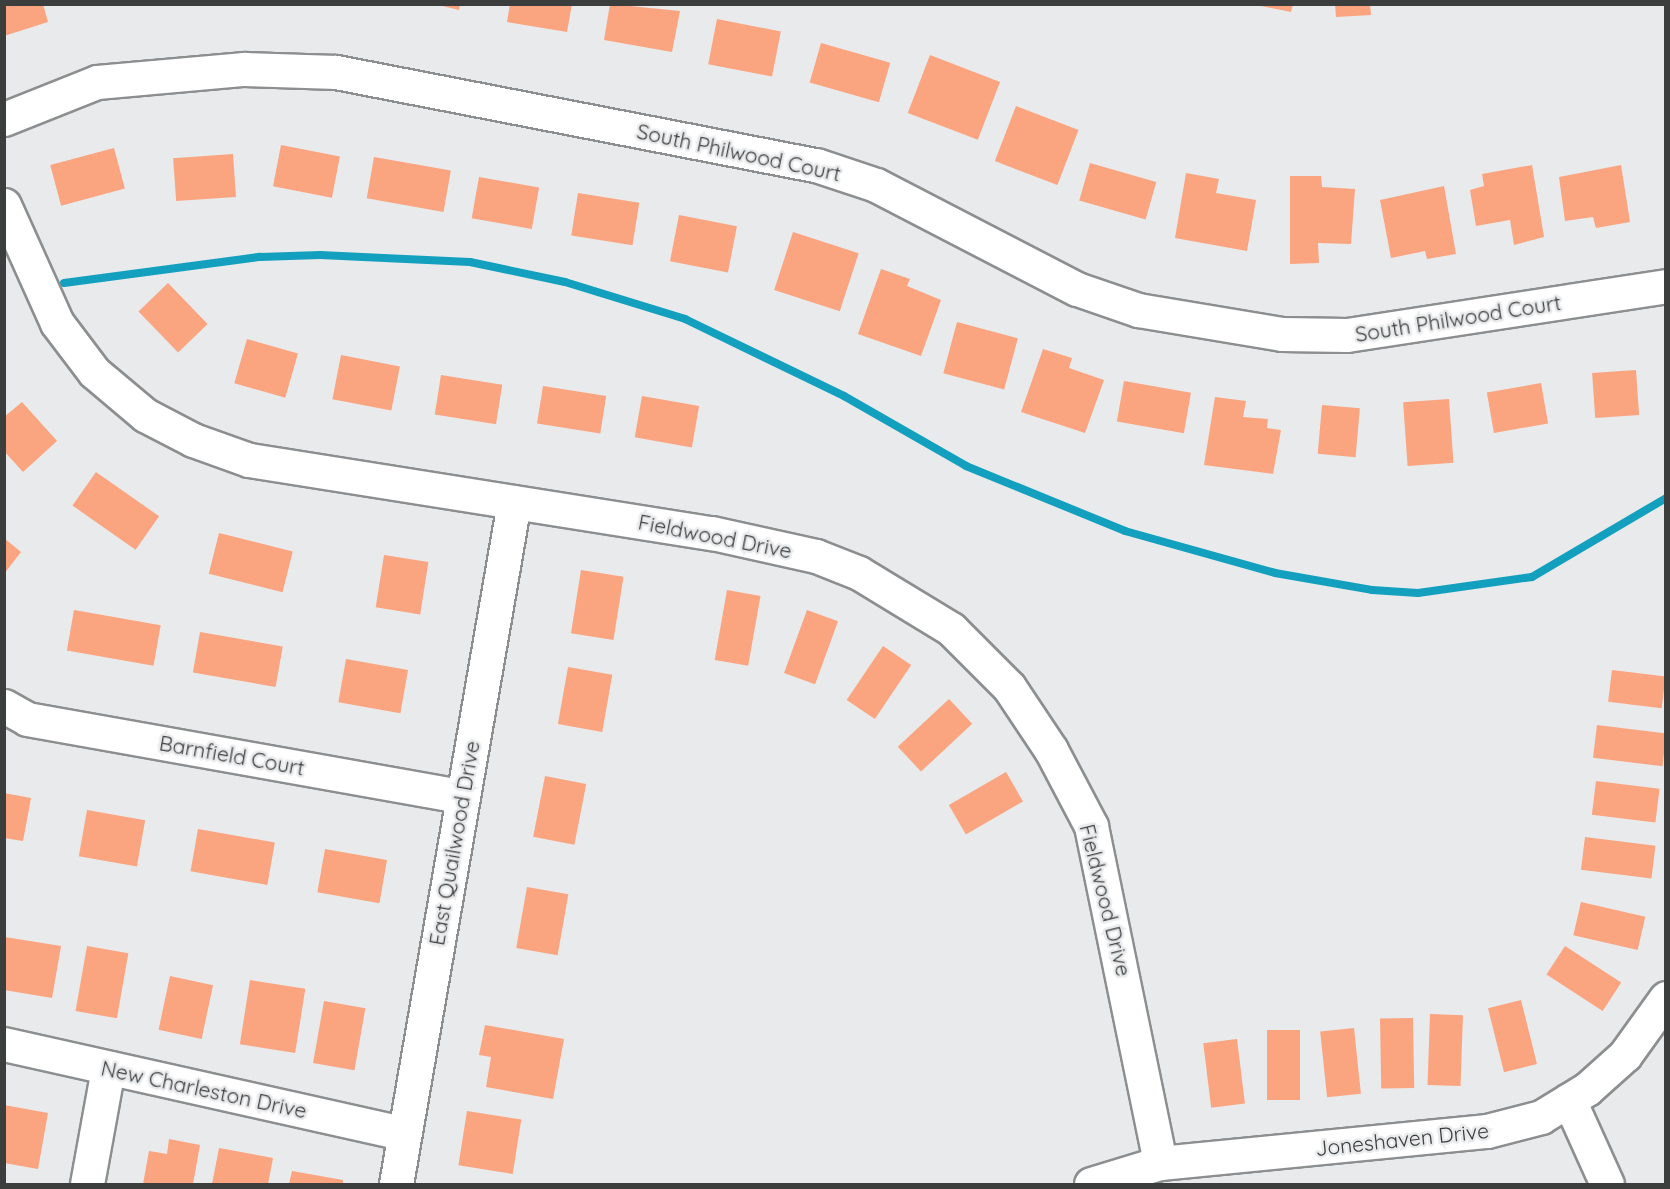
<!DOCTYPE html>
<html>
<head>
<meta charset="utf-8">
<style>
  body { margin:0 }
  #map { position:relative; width:1670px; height:1189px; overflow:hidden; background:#e9eaec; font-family:Quicksand,sans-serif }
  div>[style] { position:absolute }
  .stream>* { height:8px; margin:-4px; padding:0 4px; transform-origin:4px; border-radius:4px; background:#13a0be }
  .building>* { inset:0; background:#fba480; transform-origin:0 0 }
  .roads { filter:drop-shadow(2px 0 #8c8e8f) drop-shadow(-2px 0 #8c8e8f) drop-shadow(0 2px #8c8e8f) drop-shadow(0 -2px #8c8e8f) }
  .minor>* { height:33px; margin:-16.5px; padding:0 16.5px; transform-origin:16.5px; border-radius:16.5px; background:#fff }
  span { translate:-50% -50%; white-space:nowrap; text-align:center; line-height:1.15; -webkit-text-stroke:5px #e9eaec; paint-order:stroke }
  .street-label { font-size:21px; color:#3c3d3d }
  .frame { position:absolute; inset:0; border:6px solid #3c3d3d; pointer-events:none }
</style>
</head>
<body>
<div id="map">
  <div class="stream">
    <i style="left:64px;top:283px;width:198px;rotate:-7.6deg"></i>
    <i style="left:260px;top:257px;width:60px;rotate:-1.9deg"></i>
    <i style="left:320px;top:255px;width:150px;rotate:2.7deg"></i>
    <i style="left:470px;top:262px;width:97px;rotate:11.9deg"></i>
    <i style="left:565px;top:282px;width:126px;rotate:17.1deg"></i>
    <i style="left:685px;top:319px;width:177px;rotate:25.8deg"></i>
    <i style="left:844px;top:396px;width:141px;rotate:29.8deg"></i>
    <i style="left:966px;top:466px;width:172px;rotate:22.2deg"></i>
    <i style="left:1125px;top:531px;width:156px;rotate:15.6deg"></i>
    <i style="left:1275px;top:573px;width:98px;rotate:9.9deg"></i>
    <i style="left:1372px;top:590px;width:46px;rotate:3.7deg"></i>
    <i style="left:1418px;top:593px;width:115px;rotate:-8deg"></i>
    <i style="left:1532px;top:577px;width:156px;rotate:-30.5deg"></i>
  </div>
  <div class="building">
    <i style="clip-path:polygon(4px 4px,43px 4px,48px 22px,4px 36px)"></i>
    <i style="clip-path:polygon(434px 4px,460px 4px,459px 10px)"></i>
    <i style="clip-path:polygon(510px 4px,572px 4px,567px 32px,507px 22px)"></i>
    <i style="clip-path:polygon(610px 4px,680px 11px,672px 52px,604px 40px)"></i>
    <i style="clip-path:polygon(1251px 4px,1293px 4px,1291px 12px)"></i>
    <i style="clip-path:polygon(1335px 4px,1370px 4px,1371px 15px,1336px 17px)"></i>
    <i style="left:717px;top:19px;width:65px;height:46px;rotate:11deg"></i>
    <i style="left:821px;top:43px;width:72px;height:41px;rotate:16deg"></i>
    <i style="left:930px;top:55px;width:75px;height:62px;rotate:21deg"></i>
    <i style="left:1016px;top:106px;width:67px;height:59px;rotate:21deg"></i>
    <i style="left:281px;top:145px;width:60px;height:42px;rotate:11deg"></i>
    <i style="left:114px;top:148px;width:42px;height:66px;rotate:75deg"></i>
    <i style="left:233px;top:154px;width:43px;height:60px;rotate:86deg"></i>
    <i style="left:374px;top:157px;width:78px;height:42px;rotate:10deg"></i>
    <i style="left:1090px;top:163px;width:69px;height:39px;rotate:16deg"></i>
    <i style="clip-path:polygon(1532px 165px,1544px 237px,1514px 245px,1510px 220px,1476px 226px,1470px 190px,1484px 186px,1482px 174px)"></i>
    <i style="clip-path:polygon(1621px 165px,1630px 222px,1596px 228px,1593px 217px,1565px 221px,1559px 177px)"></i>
    <i style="clip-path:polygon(1186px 173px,1219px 179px,1216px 193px,1256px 200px,1247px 251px,1175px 238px)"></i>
    <i style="clip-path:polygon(1290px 176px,1321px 176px,1322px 187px,1355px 189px,1351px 244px,1318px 243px,1319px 263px,1290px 264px)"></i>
    <i style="left:479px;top:177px;width:61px;height:42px;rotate:10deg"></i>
    <i style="clip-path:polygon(1444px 186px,1456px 254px,1427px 259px,1425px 251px,1391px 258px,1380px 200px)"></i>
    <i style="left:578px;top:193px;width:62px;height:43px;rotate:9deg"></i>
    <i style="left:679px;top:215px;width:59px;height:47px;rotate:11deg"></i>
    <i style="left:793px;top:232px;width:69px;height:61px;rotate:18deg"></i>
    <i style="clip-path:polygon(881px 269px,910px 279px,907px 286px,941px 300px,921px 356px,858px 334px)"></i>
    <i style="left:168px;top:283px;width:57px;height:41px;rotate:46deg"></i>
    <i style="left:957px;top:322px;width:63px;height:53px;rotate:15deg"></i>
    <i style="left:247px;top:339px;width:53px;height:46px;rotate:16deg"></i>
    <i style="clip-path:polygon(1043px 349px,1072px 358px,1069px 368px,1104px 380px,1085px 433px,1021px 412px)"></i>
    <i style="left:341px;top:355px;width:60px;height:45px;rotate:11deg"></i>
    <i style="left:1636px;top:370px;width:45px;height:44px;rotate:86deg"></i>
    <i style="left:441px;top:375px;width:62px;height:40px;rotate:9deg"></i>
    <i style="left:1124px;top:381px;width:68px;height:41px;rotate:10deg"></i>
    <i style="left:1541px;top:383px;width:41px;height:55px;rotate:80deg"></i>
    <i style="left:543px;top:386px;width:64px;height:38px;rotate:9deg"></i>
    <i style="left:642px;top:396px;width:58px;height:42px;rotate:10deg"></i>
    <i style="clip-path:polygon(1215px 397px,1246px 401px,1243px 417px,1268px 419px,1267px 428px,1281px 430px,1273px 474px,1204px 465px)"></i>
    <i style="left:1449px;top:399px;width:64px;height:46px;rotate:86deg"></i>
    <i style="clip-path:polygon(22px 402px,57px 441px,23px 472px,4px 451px,4px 417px)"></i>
    <i style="left:1322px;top:405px;width:38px;height:49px;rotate:5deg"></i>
    <i style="left:96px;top:472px;width:77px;height:41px;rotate:35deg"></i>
    <i style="left:219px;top:533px;width:76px;height:42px;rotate:14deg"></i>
    <i style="clip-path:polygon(4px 538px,21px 552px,4px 574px)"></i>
    <i style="left:384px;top:555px;width:45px;height:53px;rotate:9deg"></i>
    <i style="left:581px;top:570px;width:43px;height:64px;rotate:9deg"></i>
    <i style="left:727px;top:590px;width:34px;height:71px;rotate:10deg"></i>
    <i style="left:74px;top:610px;width:88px;height:41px;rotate:10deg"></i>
    <i style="left:807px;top:610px;width:33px;height:67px;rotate:20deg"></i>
    <i style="left:200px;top:632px;width:84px;height:41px;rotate:10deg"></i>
    <i style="left:883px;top:646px;width:34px;height:65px;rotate:34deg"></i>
    <i style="left:346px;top:659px;width:63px;height:44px;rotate:10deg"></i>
    <i style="left:568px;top:667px;width:45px;height:58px;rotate:10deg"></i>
    <i style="left:1612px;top:670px;width:54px;height:32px;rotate:7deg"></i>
    <i style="left:949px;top:699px;width:34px;height:70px;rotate:47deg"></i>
    <i style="left:1597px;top:725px;width:70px;height:33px;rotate:7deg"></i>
    <i style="left:1006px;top:772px;width:34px;height:66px;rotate:60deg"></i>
    <i style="left:545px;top:776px;width:42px;height:62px;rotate:11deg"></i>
    <i style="left:1596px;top:781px;width:64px;height:34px;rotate:7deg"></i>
    <i style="clip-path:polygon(4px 793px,31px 798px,23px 841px,4px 838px)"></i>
    <i style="left:87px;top:810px;width:59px;height:47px;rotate:10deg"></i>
    <i style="left:198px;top:829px;width:78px;height:43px;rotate:10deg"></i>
    <i style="left:1585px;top:837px;width:71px;height:33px;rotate:7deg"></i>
    <i style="left:325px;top:849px;width:63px;height:44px;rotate:10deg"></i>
    <i style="left:527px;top:887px;width:42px;height:62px;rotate:10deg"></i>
    <i style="left:1581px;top:902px;width:66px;height:34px;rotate:13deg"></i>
    <i style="clip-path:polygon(5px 937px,61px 946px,52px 998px,4px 990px)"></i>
    <i style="left:87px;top:946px;width:42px;height:66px;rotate:10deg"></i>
    <i style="left:1565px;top:946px;width:67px;height:34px;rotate:33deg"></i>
    <i style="left:170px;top:976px;width:44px;height:55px;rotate:12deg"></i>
    <i style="left:250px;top:980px;width:56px;height:65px;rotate:9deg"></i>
    <i style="left:1521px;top:1000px;width:66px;height:34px;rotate:76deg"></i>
    <i style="left:324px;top:1001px;width:42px;height:63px;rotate:10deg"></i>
    <i style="left:1430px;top:1014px;width:33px;height:71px;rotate:2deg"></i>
    <i style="left:1413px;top:1018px;width:70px;height:33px;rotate:89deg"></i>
    <i style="clip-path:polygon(485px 1025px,564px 1039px,553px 1099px,486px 1087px,491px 1057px,479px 1055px)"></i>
    <i style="left:1354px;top:1028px;width:66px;height:34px;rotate:84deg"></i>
    <i style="left:1267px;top:1030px;width:33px;height:70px"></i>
    <i style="left:1237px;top:1039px;width:65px;height:34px;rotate:83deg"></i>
    <i style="clip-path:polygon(4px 1105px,48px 1113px,38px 1169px,4px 1163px)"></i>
    <i style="left:467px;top:1111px;width:55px;height:55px;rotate:9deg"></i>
    <i style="clip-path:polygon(169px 1139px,200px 1145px,193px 1184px,143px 1184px,149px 1151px,167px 1154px)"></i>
    <i style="clip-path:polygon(219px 1148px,273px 1158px,268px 1184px,212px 1184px)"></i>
    <i style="clip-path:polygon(292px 1171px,343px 1180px,343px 1184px,289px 1184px)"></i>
  </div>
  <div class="roads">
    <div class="minor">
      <i style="left:4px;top:119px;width:100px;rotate:-21.7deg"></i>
      <i style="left:97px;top:82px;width:148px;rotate:-5.1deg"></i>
      <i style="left:244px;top:69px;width:92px;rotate:1.9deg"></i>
      <i style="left:336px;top:72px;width:489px;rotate:11deg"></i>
      <i style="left:816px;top:165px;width:63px;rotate:18.4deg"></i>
      <i style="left:876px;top:185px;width:226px;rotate:27.4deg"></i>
      <i style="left:1077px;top:289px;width:65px;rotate:19deg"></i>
      <i style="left:1138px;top:310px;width:146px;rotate:9.5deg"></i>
      <i style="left:1282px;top:334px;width:65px;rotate:0.9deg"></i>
      <i style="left:1347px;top:335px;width:323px;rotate:-8.7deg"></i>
      <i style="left:4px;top:205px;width:129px;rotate:65.8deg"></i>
      <i style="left:57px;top:323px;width:61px;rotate:52.9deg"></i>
      <i style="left:94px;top:372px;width:67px;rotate:40.1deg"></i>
      <i style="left:145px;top:415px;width:54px;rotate:27.5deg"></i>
      <i style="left:193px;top:440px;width:59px;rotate:19.7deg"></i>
      <i style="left:249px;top:460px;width:469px;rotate:9deg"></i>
      <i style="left:712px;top:533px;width:107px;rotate:12.5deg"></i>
      <i style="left:816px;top:556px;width:46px;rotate:21.6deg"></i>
      <i style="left:859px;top:573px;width:108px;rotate:31.3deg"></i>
      <i style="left:951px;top:629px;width:82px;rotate:45deg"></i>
      <i style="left:1009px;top:687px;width:76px;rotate:56.3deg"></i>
      <i style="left:1051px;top:750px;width:86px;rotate:62.2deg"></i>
      <i style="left:1091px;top:826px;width:344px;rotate:78.4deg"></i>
      <i style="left:4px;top:706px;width:26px;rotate:29deg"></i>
      <i style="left:27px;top:719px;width:441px;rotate:10.1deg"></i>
      <i style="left:4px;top:1044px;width:409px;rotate:12.6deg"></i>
      <i style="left:1569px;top:1100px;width:92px;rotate:65.7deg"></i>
      <i style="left:87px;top:1184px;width:118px;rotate:-79.7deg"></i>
      <i style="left:396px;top:1184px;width:692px;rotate:-80.18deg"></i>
      <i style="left:1091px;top:1184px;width:72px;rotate:-16.9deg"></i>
      <i style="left:1160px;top:1163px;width:329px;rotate:-5.6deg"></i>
      <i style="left:1487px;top:1131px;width:56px;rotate:-14.5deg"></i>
      <i style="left:1541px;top:1117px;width:54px;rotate:-31.3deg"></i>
      <i style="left:1587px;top:1089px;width:51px;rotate:-41.8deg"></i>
      <i style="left:1625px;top:1055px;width:70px;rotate:-54.3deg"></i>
    </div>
  </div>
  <div class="street-label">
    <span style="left:739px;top:152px;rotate:12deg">South Philwood Court</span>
    <span style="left:1458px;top:318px;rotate:-9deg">South Philwood Court</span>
    <span style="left:715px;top:536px;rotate:11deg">Fieldwood Drive</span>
    <span style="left:232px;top:755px;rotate:10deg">Barnfield Court</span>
    <span style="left:454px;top:843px;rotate:-80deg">East Quailwood Drive</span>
    <span style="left:1106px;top:900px;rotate:76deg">Fieldwood Drive</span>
    <span style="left:204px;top:1089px;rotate:12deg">New Charleston Drive</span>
    <span style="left:1402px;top:1139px;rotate:-6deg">Joneshaven Drive</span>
  </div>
  <div class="frame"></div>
</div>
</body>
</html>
